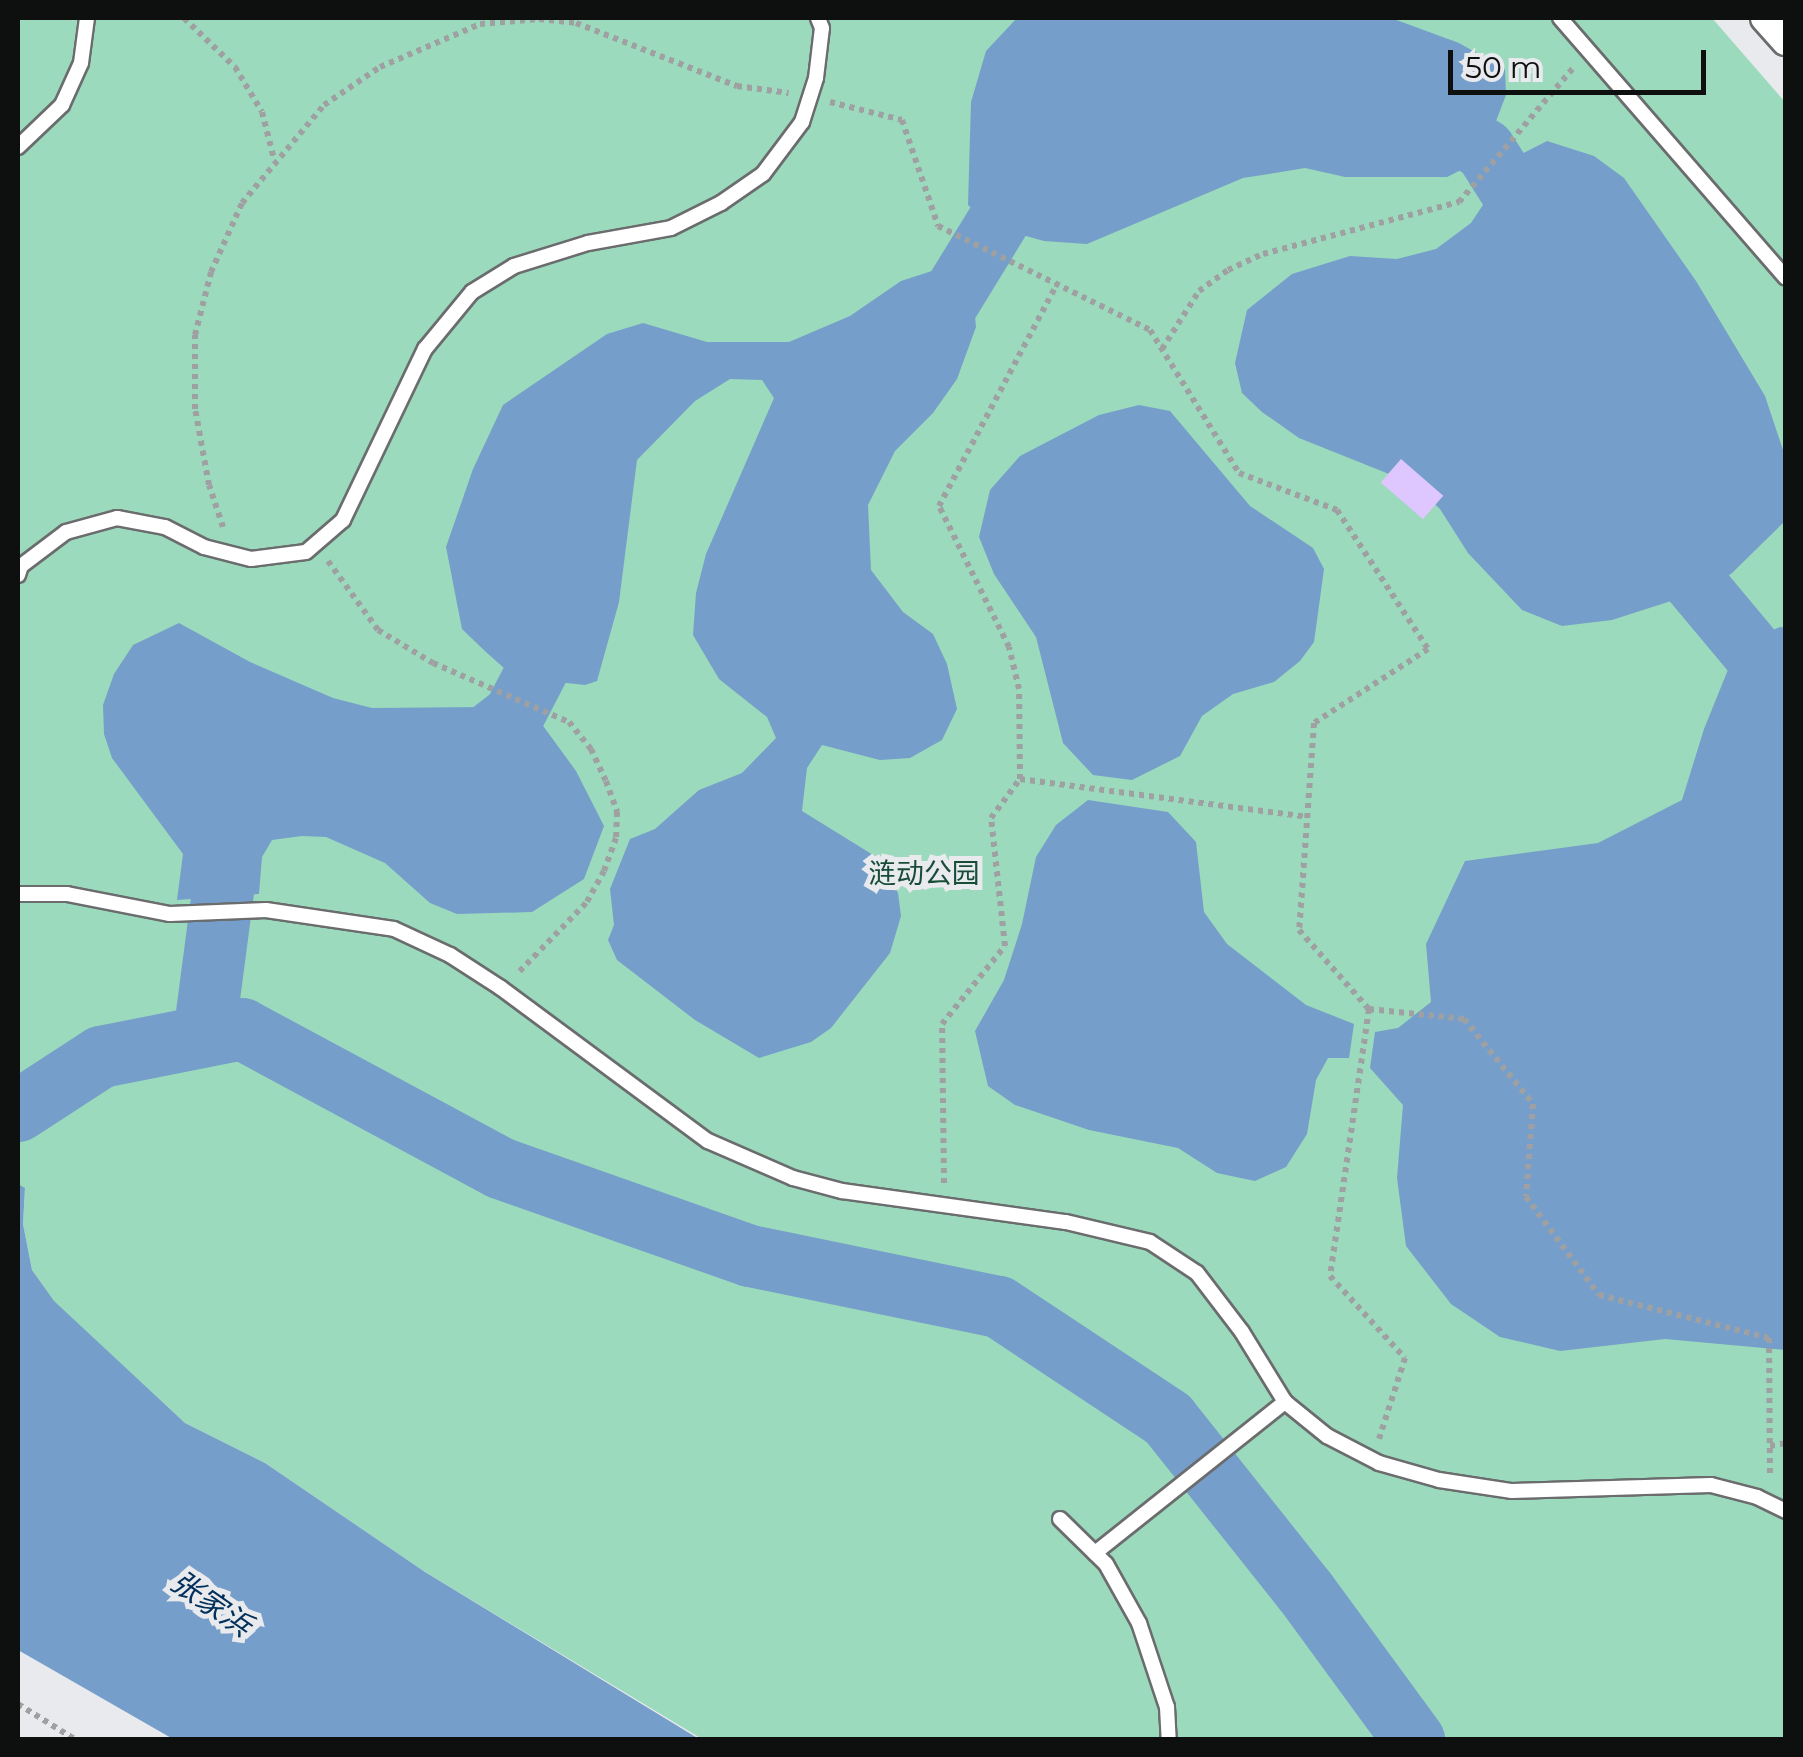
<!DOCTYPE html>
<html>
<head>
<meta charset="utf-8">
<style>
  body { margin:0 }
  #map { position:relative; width:1803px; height:1757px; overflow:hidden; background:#e9eaed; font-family:Montserrat,"Noto Sans SC",sans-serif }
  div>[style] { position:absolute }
  .green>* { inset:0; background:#9bdabc }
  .water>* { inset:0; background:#759eca }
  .river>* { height:62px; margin:-31px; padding:0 31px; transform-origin:31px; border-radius:31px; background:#759eca }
  .building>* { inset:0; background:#dec6fe; transform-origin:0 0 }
  .path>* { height:6px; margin-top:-3px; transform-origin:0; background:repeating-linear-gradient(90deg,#9fa0a2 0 5px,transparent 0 10px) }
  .roads { filter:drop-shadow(2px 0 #6b6c6e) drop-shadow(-2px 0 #6b6c6e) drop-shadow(0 2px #6b6c6e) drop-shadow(0 -2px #6b6c6e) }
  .service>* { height:14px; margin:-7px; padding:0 7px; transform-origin:7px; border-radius:7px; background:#fff }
  .minor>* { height:28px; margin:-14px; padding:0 14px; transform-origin:14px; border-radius:14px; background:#fff }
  span { translate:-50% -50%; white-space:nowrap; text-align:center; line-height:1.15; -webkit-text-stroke:10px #e9eaed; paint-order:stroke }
  .park-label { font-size:28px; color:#184c38 }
  .water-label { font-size:30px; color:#02305a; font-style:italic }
  .frame { position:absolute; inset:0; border:20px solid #0e0f0f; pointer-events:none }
  .scale { position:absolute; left:1448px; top:50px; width:258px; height:45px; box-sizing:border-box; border:5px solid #0e0f0f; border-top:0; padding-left:12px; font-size:30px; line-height:35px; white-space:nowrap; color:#0e0f0f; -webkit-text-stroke:8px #e9eaed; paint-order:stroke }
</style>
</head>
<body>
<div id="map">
  <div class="green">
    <i style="clip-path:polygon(18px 18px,1712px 18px,1785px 102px,1785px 1739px,702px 1739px,425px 1572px,265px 1463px,185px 1423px,54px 1302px,32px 1270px,23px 1224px,25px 1189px,18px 1184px)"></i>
  </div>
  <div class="water">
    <i style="clip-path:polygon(1017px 18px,1391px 18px,1459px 43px,1505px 69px,1506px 95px,1485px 150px,1477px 162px,1447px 177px,1345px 177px,1305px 168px,1275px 173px,1243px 178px,1087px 244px,1044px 241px,993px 227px,968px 205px,971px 102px,986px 51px)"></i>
    <i style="clip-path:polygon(1547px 141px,1594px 156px,1624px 178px,1696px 281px,1765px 396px,1785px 456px,1785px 521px,1731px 574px,1671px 601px,1612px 620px,1562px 626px,1522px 610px,1468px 553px,1440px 509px,1414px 484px,1299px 438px,1262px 412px,1242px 393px,1235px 363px,1247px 310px,1292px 274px,1350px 256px,1397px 259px,1436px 249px,1471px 223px,1514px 158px)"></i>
    <i style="clip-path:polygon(935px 270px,963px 276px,972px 288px,976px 327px,957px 379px,933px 413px,895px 451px,868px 505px,871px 570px,903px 612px,933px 634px,947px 664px,957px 709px,942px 740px,910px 758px,880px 760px,822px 745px,807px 768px,802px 811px,878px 858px,898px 893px,901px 916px,890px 953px,831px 1028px,811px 1042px,759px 1058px,695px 1020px,617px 960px,608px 940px,614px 925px,610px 889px,630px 839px,655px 829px,699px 790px,742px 773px,776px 738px,767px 717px,719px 679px,693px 635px,696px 593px,706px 554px,774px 398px,762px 380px,730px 379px,695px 401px,637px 460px,619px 602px,597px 681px,585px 685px,558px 682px,548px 688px,511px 674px,487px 653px,462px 629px,446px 547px,473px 469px,503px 405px,607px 334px,643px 323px,707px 342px,789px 342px,850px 316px,901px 281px)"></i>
    <i style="clip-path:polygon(1139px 405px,1170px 411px,1250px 506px,1313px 548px,1324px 569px,1314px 642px,1300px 661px,1274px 682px,1233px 694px,1202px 716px,1180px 756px,1132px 780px,1093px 775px,1063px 743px,1036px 637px,994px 574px,979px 537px,990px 490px,1020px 456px,1099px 415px)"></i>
    <i style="clip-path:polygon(179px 623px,250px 662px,333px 698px,372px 708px,485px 707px,541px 723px,576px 771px,604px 826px,584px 879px,532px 912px,457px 914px,430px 903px,385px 863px,326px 837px,302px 836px,272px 840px,262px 857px,259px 894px,177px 900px,183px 854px,112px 758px,104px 734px,103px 705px,114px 674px,133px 645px)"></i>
    <i style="clip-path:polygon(1780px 627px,1786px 628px,1785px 1350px,1665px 1339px,1560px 1351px,1500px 1337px,1451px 1304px,1406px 1246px,1397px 1178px,1403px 1105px,1370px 1068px,1375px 1032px,1398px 1028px,1431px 1002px,1426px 944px,1465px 861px,1598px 843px,1682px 800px,1704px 729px,1738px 645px)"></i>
    <i style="clip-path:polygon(1088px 800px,1168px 812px,1196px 842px,1204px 912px,1227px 944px,1306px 1005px,1354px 1024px,1349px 1058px,1328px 1058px,1316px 1080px,1307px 1134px,1286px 1167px,1255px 1181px,1217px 1173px,1178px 1148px,1089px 1130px,1015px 1105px,988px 1086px,975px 1031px,1004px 980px,1022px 924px,1036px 857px,1056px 825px)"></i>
    <i style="clip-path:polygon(18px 1184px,25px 1188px,23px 1224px,32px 1270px,54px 1301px,185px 1423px,265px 1463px,425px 1572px,699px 1739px,173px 1739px,18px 1650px)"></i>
  </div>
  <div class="river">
    <i style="left:1414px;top:105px;width:84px;rotate:32.4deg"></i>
    <i style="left:1485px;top:150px;width:116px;rotate:57.7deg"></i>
    <i style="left:910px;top:336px;width:22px;rotate:-13deg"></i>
    <i style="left:931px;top:331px;width:167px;rotate:-58.5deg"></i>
    <i style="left:1018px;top:189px;width:38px;rotate:-42deg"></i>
    <i style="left:1652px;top:521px;width:28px;rotate:64deg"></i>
    <i style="left:1664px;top:546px;width:190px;rotate:50.1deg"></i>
    <i style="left:442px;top:749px;width:25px;rotate:5deg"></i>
    <i style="left:467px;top:751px;width:59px;rotate:-37.5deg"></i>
    <i style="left:514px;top:715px;width:82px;rotate:-62.5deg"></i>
    <i style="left:552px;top:642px;width:38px;rotate:-81deg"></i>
    <i style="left:204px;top:1036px;width:168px;rotate:-82.5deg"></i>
    <i style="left:226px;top:869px;width:59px;rotate:-76.2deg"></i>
    <i style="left:18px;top:1111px;width:99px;rotate:-33deg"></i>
    <i style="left:101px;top:1057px;width:144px;rotate:-11.2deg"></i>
    <i style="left:242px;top:1029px;width:293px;rotate:28.3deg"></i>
    <i style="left:500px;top:1168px;width:265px;rotate:19.4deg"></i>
    <i style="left:750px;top:1256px;width:254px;rotate:11.6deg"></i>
    <i style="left:999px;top:1307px;width:203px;rotate:33.5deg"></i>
    <i style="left:1168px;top:1419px;width:220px;rotate:51.5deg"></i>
    <i style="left:1305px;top:1591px;width:185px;rotate:53.8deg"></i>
  </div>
  <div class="building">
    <i style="left:1401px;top:459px;width:56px;height:31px;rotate:41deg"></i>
  </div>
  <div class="path">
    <i style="left:184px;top:18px;width:71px;rotate:43.9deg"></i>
    <i style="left:235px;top:67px;width:52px;rotate:59deg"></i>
    <i style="left:262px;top:112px;width:49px;rotate:75.7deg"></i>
    <i style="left:830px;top:102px;width:74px;rotate:14deg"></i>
    <i style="left:902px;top:120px;width:112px;rotate:71.2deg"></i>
    <i style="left:938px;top:226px;width:236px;rotate:26.1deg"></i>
    <i style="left:1150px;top:330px;width:168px;rotate:58.1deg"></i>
    <i style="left:1239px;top:473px;width:105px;rotate:20.7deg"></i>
    <i style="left:1337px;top:510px;width:166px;rotate:56.8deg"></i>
    <i style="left:1428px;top:649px;width:136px;rotate:147deg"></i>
    <i style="left:1314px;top:723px;width:208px;rotate:94.1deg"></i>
    <i style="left:1299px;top:930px;width:106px;rotate:48.5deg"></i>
    <i style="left:1369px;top:1009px;width:270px;rotate:98.3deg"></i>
    <i style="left:1330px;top:1276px;width:111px;rotate:47.6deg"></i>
    <i style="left:1405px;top:1358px;width:85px;rotate:107.8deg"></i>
    <i style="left:1162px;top:349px;width:69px;rotate:-57.5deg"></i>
    <i style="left:1199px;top:291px;width:36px;rotate:-36deg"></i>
    <i style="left:1228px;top:270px;width:38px;rotate:-25deg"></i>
    <i style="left:1263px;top:254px;width:203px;rotate:-14.9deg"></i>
    <i style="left:1459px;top:202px;width:177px;rotate:-49.6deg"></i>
    <i style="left:223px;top:527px;width:44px;rotate:-108.4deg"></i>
    <i style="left:209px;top:485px;width:77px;rotate:-100.4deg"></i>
    <i style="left:195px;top:409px;width:74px;rotate:-90deg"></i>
    <i style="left:195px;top:335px;width:65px;rotate:-75.7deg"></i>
    <i style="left:211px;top:272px;width:76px;rotate:-65.8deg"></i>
    <i style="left:242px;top:203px;width:128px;rotate:-50.1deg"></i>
    <i style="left:324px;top:105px;width:68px;rotate:-34.2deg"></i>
    <i style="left:380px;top:67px;width:109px;rotate:-23.3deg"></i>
    <i style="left:480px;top:24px;width:59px;rotate:-4.8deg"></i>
    <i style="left:539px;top:19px;width:37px;rotate:6deg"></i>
    <i style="left:576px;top:23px;width:173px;rotate:21.4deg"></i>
    <i style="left:737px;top:86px;width:52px;rotate:7.7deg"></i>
    <i style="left:328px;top:561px;width:85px;rotate:54.1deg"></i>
    <i style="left:378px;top:630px;width:64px;rotate:31deg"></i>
    <i style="left:433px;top:663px;width:148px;rotate:23.5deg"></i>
    <i style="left:569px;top:722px;width:35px;rotate:51deg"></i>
    <i style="left:591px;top:749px;width:35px;rotate:65deg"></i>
    <i style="left:606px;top:781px;width:33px;rotate:70deg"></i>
    <i style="left:617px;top:812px;width:26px;rotate:92deg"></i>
    <i style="left:616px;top:838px;width:35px;rotate:110deg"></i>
    <i style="left:604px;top:871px;width:37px;rotate:119deg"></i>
    <i style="left:586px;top:903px;width:98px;rotate:134.2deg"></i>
    <i style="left:1020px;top:779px;width:290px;rotate:7.5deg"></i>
    <i style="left:1369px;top:1009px;width:96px;rotate:6deg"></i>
    <i style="left:1464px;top:1019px;width:109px;rotate:50.9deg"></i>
    <i style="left:1533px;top:1104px;width:93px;rotate:94.3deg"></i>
    <i style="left:1526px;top:1197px;width:122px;rotate:53.3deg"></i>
    <i style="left:1599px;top:1295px;width:175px;rotate:14.2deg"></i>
    <i style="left:1769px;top:1338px;width:139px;rotate:89.6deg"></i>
    <i style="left:944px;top:1183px;width:159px;rotate:-90.7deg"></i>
    <i style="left:942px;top:1024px;width:100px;rotate:-51.1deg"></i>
    <i style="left:1005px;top:946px;width:129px;rotate:-96.2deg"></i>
    <i style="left:991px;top:818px;width:49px;rotate:-53.4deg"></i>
    <i style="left:1020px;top:779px;width:90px;rotate:-90.6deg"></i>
    <i style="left:1019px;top:689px;width:43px;rotate:-103.4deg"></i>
    <i style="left:1009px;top:647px;width:157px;rotate:-116.4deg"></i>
    <i style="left:939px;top:506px;width:251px;rotate:-62deg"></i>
    <i style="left:1770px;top:1446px;width:16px;rotate:-11deg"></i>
    <i style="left:18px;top:1704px;width:68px;rotate:31.8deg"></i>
  </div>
  <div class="roads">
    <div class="service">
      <i style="left:1560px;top:18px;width:344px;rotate:49deg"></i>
      <i style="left:18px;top:147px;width:61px;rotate:-43.7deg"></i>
      <i style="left:62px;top:105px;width:46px;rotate:-65.7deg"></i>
      <i style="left:81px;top:63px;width:45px;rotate:-82.4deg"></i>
      <i style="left:18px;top:575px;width:9px;rotate:-72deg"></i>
      <i style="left:21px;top:566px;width:56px;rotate:-37.1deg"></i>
      <i style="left:66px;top:532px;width:53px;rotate:-15.4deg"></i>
      <i style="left:117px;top:518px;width:49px;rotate:10.6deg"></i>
      <i style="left:165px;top:527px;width:44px;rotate:27.1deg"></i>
      <i style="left:204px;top:547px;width:49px;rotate:14.3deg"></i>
      <i style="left:251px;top:559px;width:55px;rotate:-7.3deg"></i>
      <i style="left:306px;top:552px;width:49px;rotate:-40.9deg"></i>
      <i style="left:343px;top:520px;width:190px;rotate:-64.4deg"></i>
      <i style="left:425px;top:349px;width:74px;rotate:-50.5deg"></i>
      <i style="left:472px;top:292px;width:49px;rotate:-31.8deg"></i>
      <i style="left:514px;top:266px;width:77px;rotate:-17.3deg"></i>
      <i style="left:588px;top:243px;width:84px;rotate:-10.2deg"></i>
      <i style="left:671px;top:228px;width:56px;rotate:-26.6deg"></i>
      <i style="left:721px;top:203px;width:51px;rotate:-34.6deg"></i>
      <i style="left:763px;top:174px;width:65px;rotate:-53.1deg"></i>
      <i style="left:802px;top:122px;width:46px;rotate:-72.3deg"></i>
      <i style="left:816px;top:78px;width:50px;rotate:-83.2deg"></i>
      <i style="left:822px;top:28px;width:11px;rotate:-112deg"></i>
      <i style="left:18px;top:894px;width:49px"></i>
      <i style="left:67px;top:894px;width:105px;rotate:11deg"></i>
      <i style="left:170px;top:914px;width:96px;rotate:-2.4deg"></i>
      <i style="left:266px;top:910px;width:129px;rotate:8.4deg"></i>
      <i style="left:394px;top:929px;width:62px;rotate:24.9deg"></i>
      <i style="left:450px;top:955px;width:61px;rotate:32.9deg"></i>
      <i style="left:501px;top:988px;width:257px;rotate:36.5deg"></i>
      <i style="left:708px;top:1141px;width:93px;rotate:23.5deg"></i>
      <i style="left:793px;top:1178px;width:51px;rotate:14.9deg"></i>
      <i style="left:842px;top:1191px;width:226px;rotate:7.9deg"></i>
      <i style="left:1066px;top:1222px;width:86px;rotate:13.4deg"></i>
      <i style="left:1150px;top:1242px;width:56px;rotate:33.4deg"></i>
      <i style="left:1197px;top:1273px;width:74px;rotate:52.7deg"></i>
      <i style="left:1242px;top:1332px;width:82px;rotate:58.4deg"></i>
      <i style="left:1285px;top:1402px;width:54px;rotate:39deg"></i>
      <i style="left:1327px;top:1436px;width:59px;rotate:27.4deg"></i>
      <i style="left:1379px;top:1463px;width:62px;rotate:15.8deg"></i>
      <i style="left:1439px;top:1480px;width:74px;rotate:8.6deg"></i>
      <i style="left:1512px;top:1491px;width:199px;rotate:-1.7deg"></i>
      <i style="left:1711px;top:1485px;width:48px;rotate:14.6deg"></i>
      <i style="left:1757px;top:1497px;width:32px;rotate:26deg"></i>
      <i style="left:1060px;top:1519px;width:64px;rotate:44.4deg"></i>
      <i style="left:1106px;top:1564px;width:68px;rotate:60.8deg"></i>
      <i style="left:1139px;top:1623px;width:89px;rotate:71.6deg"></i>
      <i style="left:1167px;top:1707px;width:33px;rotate:87deg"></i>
      <i style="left:1095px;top:1553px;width:243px;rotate:-38.5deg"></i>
    </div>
    <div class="minor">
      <i style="left:1765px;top:18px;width:31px;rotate:48deg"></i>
    </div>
  </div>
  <div class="park-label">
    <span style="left:924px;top:873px">涟动公园</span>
  </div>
  <div class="water-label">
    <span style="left:211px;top:1604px;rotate:35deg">张家浜</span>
  </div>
  <div class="frame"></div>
  <div class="scale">50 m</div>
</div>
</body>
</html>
